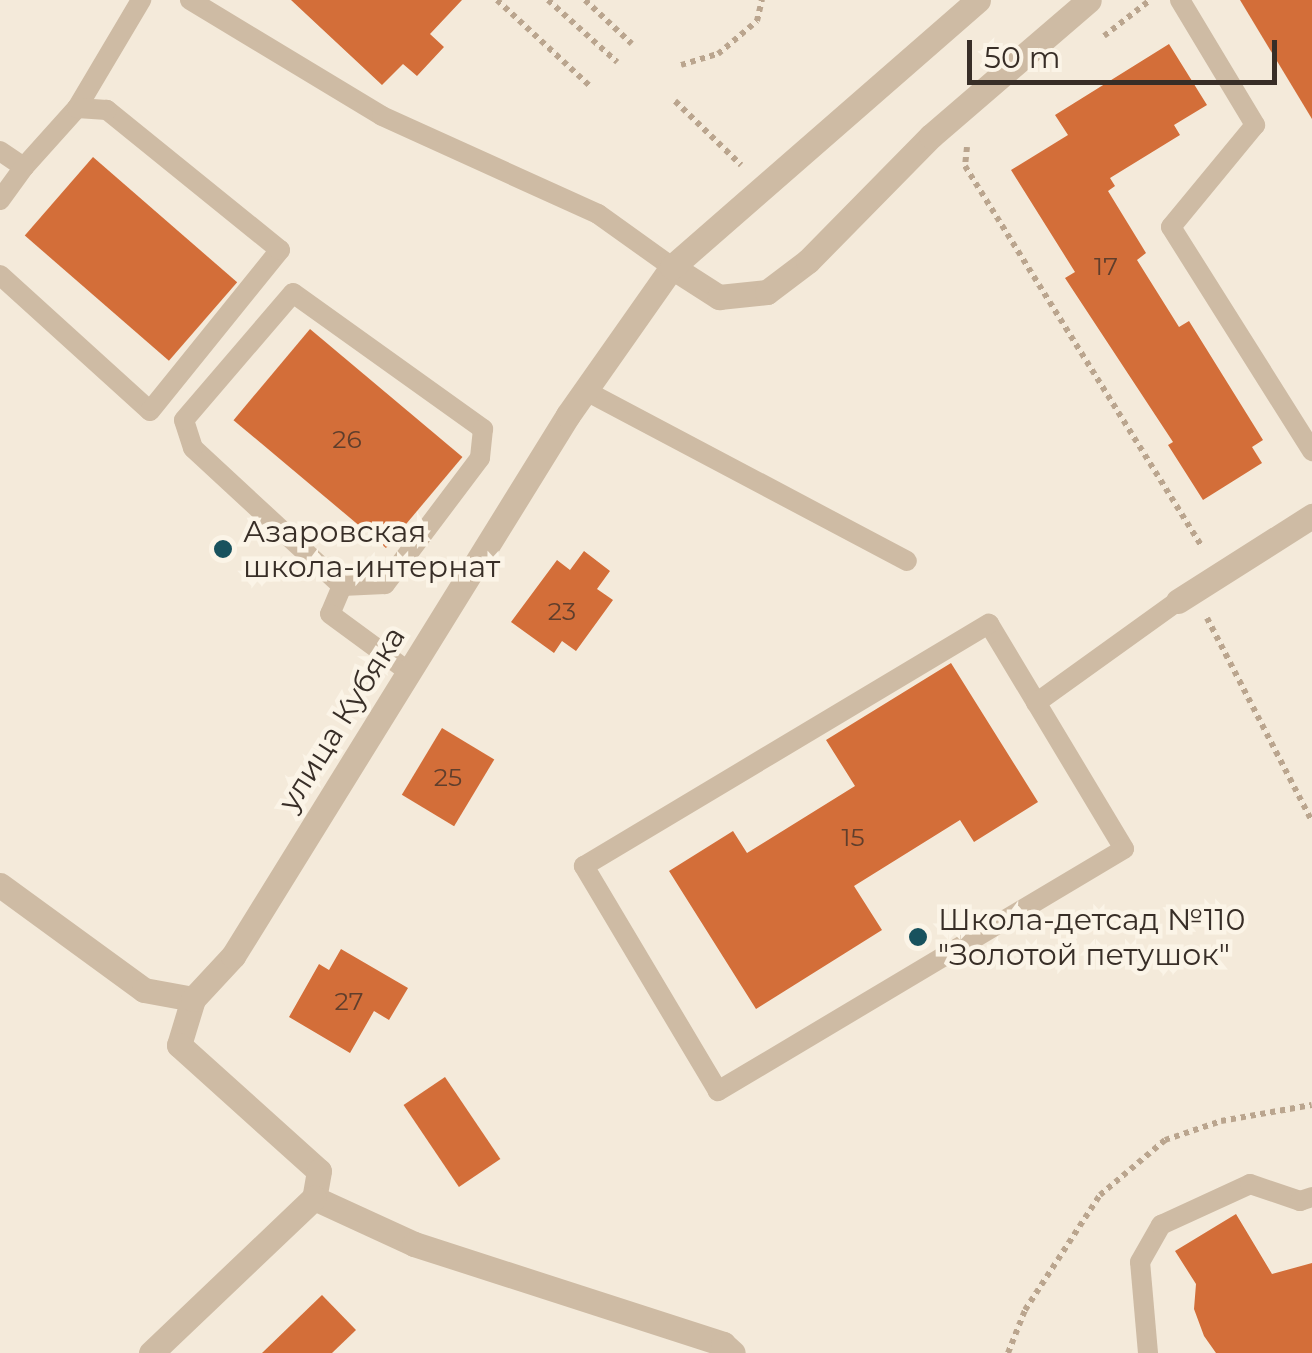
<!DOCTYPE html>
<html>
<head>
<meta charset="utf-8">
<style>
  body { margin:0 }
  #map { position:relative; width:1312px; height:1353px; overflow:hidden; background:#f4eada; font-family:Montserrat,sans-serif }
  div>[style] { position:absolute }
  .building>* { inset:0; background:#d36e39; transform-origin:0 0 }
  .path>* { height:6px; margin-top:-3px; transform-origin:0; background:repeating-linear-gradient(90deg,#baa58e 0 5px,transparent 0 10px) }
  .service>* { height:20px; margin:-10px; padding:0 10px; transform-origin:10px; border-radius:10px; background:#cebba4 }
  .minor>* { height:25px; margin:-12.5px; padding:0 12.5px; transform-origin:12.5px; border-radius:12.5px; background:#cebba4 }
  .tertiary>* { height:25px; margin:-12.5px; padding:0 12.5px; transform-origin:12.5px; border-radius:12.5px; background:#cebba4 }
  .dots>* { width:28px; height:28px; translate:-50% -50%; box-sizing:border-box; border:5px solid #fbf4e7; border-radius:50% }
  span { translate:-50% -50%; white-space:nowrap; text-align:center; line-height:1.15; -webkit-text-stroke:9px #fbf4e7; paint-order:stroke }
  .number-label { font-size:25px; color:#5f3e2c }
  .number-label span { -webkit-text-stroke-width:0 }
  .poi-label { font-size:30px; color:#382e27 }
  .left { translate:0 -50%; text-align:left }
  .street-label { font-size:30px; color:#382e27 }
  .scale { position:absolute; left:967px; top:40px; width:310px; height:45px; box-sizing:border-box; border:5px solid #382e27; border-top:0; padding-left:12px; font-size:30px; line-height:35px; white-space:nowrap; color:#382e27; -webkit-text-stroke:8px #fbf4e7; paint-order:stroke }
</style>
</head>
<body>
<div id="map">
  <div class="building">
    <i style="clip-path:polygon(291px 0,462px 0,430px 34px,444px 47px,417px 76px,403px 64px,382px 85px)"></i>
    <i style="clip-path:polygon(1240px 0,1312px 0,1312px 119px)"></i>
    <i style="clip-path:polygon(1169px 44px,1207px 105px,1174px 125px,1180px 135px,1110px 178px,1115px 186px,1108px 191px,1146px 253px,1137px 260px,1179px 327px,1189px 321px,1263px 440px,1252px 447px,1262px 463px,1203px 500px,1168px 445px,1173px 442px,1065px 278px,1075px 272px,1011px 170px,1068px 135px,1055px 115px)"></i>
    <i style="left:93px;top:157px;width:191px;height:104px;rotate:41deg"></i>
    <i style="left:310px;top:329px;width:199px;height:119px;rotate:40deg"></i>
    <i style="clip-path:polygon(584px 551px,610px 571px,597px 589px,613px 600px,576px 651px,562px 641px,554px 653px,511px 622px,557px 560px,570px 570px)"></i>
    <i style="clip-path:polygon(951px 663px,1038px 802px,974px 842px,960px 820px,854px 886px,882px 930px,756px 1009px,669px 871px,733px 831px,747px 853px,855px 786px,826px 740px)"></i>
    <i style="left:442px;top:728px;width:61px;height:78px;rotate:31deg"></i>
    <i style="clip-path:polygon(341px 949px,408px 988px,389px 1020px,374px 1011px,350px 1053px,289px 1017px,319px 964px,329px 970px)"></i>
    <i style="left:445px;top:1077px;width:99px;height:50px;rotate:56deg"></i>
    <i style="clip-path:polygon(1236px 1214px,1272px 1274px,1312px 1263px,1312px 1353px,1216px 1353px,1204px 1336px,1194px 1309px,1196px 1284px,1175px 1251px)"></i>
    <i style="clip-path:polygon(322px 1295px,356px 1330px,332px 1353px,262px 1353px)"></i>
  </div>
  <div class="path">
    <i style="left:497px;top:0;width:129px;rotate:42.8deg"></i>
    <i style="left:548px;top:0;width:93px;rotate:41.9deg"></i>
    <i style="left:585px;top:0;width:64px;rotate:43.1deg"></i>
    <i style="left:1104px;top:36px;width:58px;rotate:-38deg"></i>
    <i style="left:681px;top:65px;width:39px;rotate:-17deg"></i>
    <i style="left:718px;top:54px;width:51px;rotate:-40.2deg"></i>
    <i style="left:757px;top:21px;width:22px;rotate:-77deg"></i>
    <i style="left:675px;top:101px;width:92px;rotate:44.1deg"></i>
    <i style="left:967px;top:147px;width:19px;rotate:96deg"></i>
    <i style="left:965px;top:166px;width:449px;rotate:58.1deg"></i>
    <i style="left:1207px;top:618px;width:229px;rotate:62.7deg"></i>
    <i style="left:1008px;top:1353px;width:46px;rotate:-68.4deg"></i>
    <i style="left:1025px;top:1310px;width:137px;rotate:-56.9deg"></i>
    <i style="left:1100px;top:1195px;width:85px;rotate:-40.2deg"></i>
    <i style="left:1165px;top:1140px;width:59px;rotate:-18.7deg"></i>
    <i style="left:1221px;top:1121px;width:92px;rotate:-10deg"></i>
  </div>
  <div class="service">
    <i style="left:190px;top:0;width:224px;rotate:31.1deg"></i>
    <i style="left:382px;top:116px;width:237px;rotate:24.4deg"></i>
    <i style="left:598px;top:214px;width:91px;rotate:35.6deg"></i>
    <i style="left:1180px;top:0;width:146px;rotate:59deg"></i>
    <i style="left:1255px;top:125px;width:132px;rotate:129.5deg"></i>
    <i style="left:1171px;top:227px;width:265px;rotate:57.8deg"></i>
    <i style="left:0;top:151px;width:29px;rotate:34deg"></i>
    <i style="left:24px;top:167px;width:79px;rotate:-48.1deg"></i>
    <i style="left:77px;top:108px;width:126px;rotate:-59.3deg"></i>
    <i style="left:0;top:200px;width:41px;rotate:-54deg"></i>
    <i style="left:0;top:275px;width:202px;rotate:42.2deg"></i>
    <i style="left:150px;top:411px;width:207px;rotate:-51.1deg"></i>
    <i style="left:280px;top:250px;width:223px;rotate:-141deg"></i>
    <i style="left:107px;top:110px;width:30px;rotate:-176deg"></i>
    <i style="left:293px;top:293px;width:234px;rotate:35.6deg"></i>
    <i style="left:483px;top:429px;width:29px;rotate:96deg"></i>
    <i style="left:480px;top:458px;width:158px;rotate:127deg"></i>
    <i style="left:385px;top:584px;width:43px;rotate:177.3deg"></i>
    <i style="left:342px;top:586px;width:203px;rotate:-137.2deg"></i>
    <i style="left:193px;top:448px;width:29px;rotate:-108deg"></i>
    <i style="left:184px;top:420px;width:167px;rotate:-49.4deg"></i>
    <i style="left:586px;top:391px;width:363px;rotate:27.9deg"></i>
    <i style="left:342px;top:586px;width:30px;rotate:113deg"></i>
    <i style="left:330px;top:614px;width:98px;rotate:36.3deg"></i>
    <i style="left:989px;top:624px;width:262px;rotate:59deg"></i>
    <i style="left:1124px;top:849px;width:473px;rotate:149.2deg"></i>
    <i style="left:718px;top:1091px;width:262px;rotate:-120.8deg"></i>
    <i style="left:584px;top:866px;width:472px;rotate:-30.9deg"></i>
    <i style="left:1036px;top:703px;width:175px;rotate:-35.7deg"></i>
    <i style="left:1148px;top:1353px;width:91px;rotate:-95deg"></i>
    <i style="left:1140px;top:1262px;width:43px;rotate:-60.4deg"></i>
    <i style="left:1161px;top:1225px;width:98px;rotate:-24.7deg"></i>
    <i style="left:1250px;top:1184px;width:53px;rotate:18.8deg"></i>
    <i style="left:1300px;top:1201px;width:13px;rotate:-18deg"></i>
  </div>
  <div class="minor">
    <i style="left:1178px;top:601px;width:159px;rotate:-32.4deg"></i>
    <i style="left:0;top:885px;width:178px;rotate:36.1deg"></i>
    <i style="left:144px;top:990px;width:50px;rotate:10.4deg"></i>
    <i style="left:193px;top:999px;width:48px;rotate:106.9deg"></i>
    <i style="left:179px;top:1045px;width:188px;rotate:42deg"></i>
    <i style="left:319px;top:1171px;width:27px;rotate:100deg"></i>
    <i style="left:314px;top:1198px;width:110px;rotate:24.7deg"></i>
    <i style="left:414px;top:1244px;width:325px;rotate:17.9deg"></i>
    <i style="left:723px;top:1344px;width:13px;rotate:42deg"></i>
    <i style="left:151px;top:1353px;width:225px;rotate:-43.6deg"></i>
  </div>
  <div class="tertiary">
    <i style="left:672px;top:267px;width:56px;rotate:32.6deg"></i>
    <i style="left:719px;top:297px;width:48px;rotate:-5.9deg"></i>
    <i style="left:767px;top:292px;width:51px;rotate:-37.1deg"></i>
    <i style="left:808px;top:261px;width:175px;rotate:-45.5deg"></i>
    <i style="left:931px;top:136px;width:208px;rotate:-40.7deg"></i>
    <i style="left:193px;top:999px;width:59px;rotate:-47.1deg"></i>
    <i style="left:233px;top:956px;width:636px;rotate:-58.23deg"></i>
    <i style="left:568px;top:415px;width:181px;rotate:-54.9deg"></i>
    <i style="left:672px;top:267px;width:406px;rotate:-41.1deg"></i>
  </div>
  <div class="dots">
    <i style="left:223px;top:549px;background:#18525e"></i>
    <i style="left:918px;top:937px;background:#18525e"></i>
  </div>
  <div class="number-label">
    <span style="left:1106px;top:266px">17</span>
    <span style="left:347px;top:439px">26</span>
    <span style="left:562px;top:611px">23</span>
    <span style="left:448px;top:777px">25</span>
    <span style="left:853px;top:837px">15</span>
    <span style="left:349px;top:1001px">27</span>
  </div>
  <div class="poi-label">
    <span class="left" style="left:243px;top:549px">Азаровская<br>школа-интернат</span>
    <span class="left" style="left:938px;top:937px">Школа-детсад №110<br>"Золотой петушок"</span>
  </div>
  <div class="street-label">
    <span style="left:342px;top:719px;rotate:-58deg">улица Кубяка</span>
  </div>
  <div class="scale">50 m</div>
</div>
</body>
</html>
